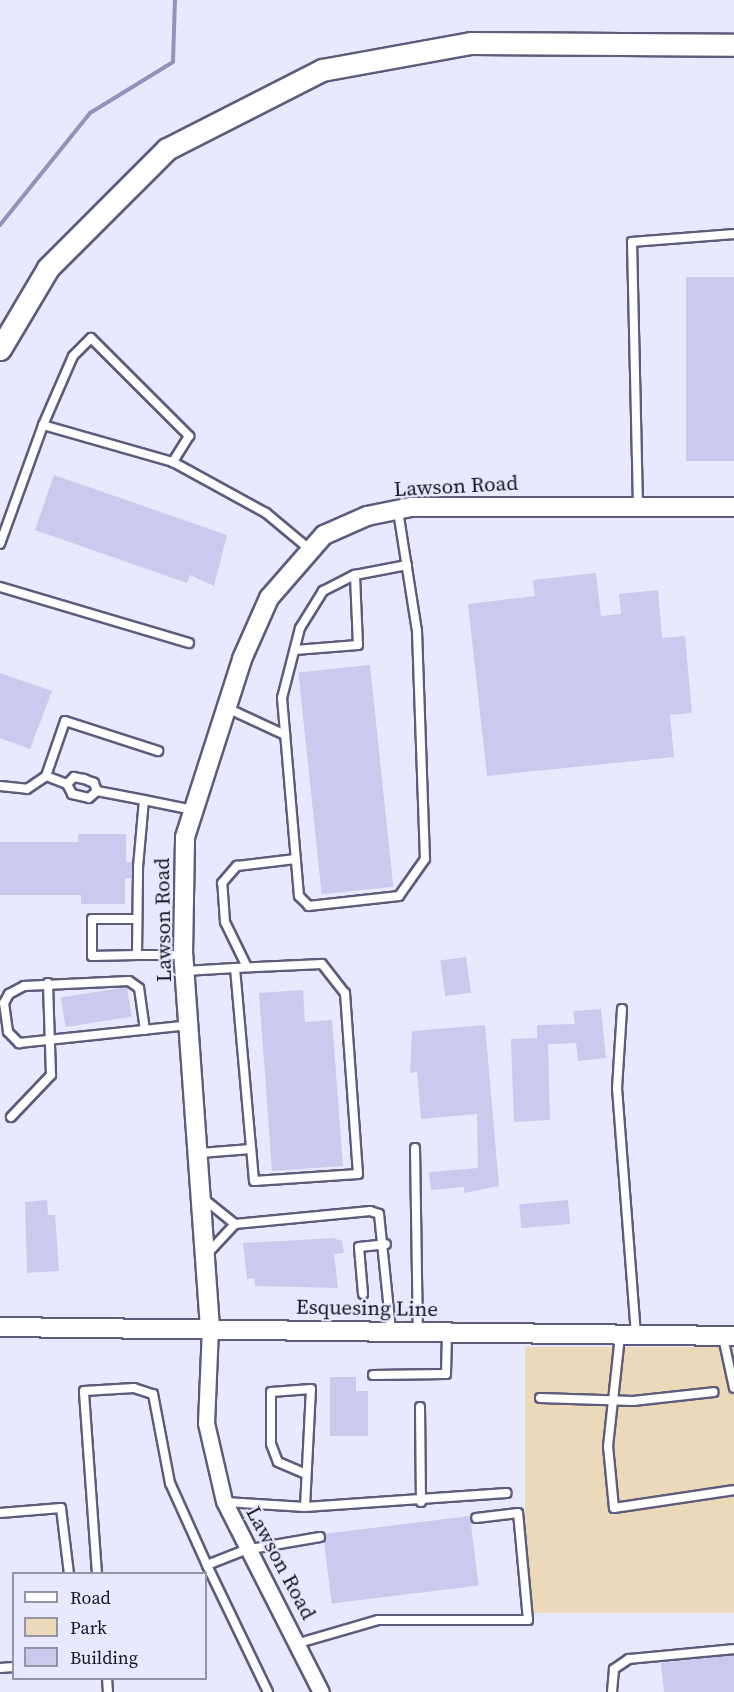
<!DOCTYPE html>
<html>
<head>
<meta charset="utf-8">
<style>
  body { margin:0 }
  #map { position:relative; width:734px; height:1692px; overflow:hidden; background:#e8e8fe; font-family:"Source Serif 4",serif }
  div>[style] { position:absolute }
  .green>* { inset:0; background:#ecd9b9; transform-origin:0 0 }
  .stream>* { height:4px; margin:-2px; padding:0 2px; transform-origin:2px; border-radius:2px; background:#9392bc }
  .building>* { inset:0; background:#cacaee; transform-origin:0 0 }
  .roads { filter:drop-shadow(2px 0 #5e5c7c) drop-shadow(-2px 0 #5e5c7c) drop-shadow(0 2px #5e5c7c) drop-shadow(0 -2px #5e5c7c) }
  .service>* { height:8px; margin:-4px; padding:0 4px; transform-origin:4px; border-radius:4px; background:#fff }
  .minor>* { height:15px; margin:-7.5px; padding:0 7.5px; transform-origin:7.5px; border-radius:7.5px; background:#fff }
  .tertiary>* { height:18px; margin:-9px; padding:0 9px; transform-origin:9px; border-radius:9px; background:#fff }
  .secondary>* { height:21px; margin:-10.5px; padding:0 10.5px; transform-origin:10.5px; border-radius:10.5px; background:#fff }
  span { translate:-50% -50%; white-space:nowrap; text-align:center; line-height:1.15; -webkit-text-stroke:4.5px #e8e8fe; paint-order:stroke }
  .street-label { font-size:21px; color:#161522 }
  .legend { position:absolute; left:12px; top:1572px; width:195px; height:108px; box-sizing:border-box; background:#e8e8fe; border:2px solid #9494a6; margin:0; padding:8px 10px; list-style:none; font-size:18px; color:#161522 }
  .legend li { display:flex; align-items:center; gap:12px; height:30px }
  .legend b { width:30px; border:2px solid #9494a6 }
</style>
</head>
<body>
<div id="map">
  <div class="green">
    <i style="left:734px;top:1347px;width:266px;height:209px;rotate:90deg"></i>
  </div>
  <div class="stream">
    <i style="left:0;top:225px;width:144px;rotate:-51.2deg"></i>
    <i style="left:90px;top:113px;width:97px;rotate:-31.6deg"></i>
    <i style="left:173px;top:62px;width:62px;rotate:-88.2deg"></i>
  </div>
  <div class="building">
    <i style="left:686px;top:277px;width:48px;height:184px"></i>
    <i style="clip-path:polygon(54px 475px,227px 535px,214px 586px,190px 575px,187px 583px,35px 530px)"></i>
    <i style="clip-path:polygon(596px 573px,601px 616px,621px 614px,619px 594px,658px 590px,662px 638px,685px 636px,692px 713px,670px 715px,674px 757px,487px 776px,468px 604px,535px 596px,533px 580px)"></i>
    <i style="left:370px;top:665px;width:223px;height:72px;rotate:84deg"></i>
    <i style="clip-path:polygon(0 673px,52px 691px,30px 749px,0 738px)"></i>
    <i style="clip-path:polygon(78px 834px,126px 834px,126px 862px,132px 862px,132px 878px,125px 878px,125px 904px,81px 904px,81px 895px,0 895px,0 842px,78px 842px)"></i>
    <i style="left:466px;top:957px;width:36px;height:26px;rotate:82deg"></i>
    <i style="left:127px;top:987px;width:30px;height:67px;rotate:81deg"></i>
    <i style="clip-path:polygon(303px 990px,305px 1022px,332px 1020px,343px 1166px,272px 1171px,259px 993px)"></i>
    <i style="clip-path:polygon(601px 1009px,606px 1058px,578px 1061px,576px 1043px,548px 1044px,550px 1120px,514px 1122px,511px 1039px,537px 1038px,537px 1025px,575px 1024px,573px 1011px)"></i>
    <i style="clip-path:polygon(485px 1025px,499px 1186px,464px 1193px,464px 1187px,431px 1190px,429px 1172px,478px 1168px,477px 1114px,421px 1119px,417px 1072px,410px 1073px,412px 1031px)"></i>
    <i style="clip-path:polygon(47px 1200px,48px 1215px,55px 1215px,59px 1271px,27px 1273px,25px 1202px)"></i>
    <i style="left:568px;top:1200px;width:24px;height:49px;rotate:85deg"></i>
    <i style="clip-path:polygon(333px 1238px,342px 1241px,344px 1253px,334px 1254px,338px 1288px,255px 1286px,254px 1278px,247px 1279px,243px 1243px)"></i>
    <i style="clip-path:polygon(330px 1377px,356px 1377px,356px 1391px,368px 1391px,368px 1436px,330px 1436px)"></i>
    <i style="left:470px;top:1516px;width:70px;height:148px;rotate:83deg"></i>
    <i style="clip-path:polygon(734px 1655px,734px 1692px,664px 1692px,661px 1663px)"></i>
  </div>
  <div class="roads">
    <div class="service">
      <i style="left:43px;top:425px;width:75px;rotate:-66.5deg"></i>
      <i style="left:73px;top:356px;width:25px;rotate:-45deg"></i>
      <i style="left:91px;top:338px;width:139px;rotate:45deg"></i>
      <i style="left:189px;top:436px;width:31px;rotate:122deg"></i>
      <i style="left:638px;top:506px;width:264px;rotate:-91.3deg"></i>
      <i style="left:632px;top:242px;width:102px;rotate:-4.5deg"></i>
      <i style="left:398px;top:511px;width:121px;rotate:81deg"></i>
      <i style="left:417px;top:631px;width:228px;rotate:88deg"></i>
      <i style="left:425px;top:859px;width:45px;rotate:125.1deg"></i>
      <i style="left:399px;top:896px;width:91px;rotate:173.7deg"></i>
      <i style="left:309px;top:906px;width:14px;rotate:-135deg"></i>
      <i style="left:299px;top:896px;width:199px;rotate:-94.9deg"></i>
      <i style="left:282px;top:698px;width:72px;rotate:-75.6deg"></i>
      <i style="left:300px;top:628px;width:44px;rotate:-58.1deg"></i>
      <i style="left:323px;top:591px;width:36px;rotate:-27deg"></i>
      <i style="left:355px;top:575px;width:53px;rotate:-10.9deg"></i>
      <i style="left:0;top:544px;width:127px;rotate:-70.1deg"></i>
      <i style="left:43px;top:425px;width:135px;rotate:15.9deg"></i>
      <i style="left:173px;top:462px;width:106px;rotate:28.7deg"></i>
      <i style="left:266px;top:513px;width:55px;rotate:39.8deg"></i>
      <i style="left:0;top:587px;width:197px;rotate:16.5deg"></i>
      <i style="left:295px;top:650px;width:63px;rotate:-4.5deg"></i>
      <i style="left:358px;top:645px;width:70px;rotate:-92.5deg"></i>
      <i style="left:227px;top:708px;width:64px;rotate:25deg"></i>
      <i style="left:67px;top:784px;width:22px;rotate:-159deg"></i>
      <i style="left:46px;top:776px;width:58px;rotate:-70.9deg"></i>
      <i style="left:65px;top:721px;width:98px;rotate:17.9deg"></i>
      <i style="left:0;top:786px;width:27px;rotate:6deg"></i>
      <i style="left:27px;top:789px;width:23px;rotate:-34deg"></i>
      <i style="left:97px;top:791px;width:9px;rotate:-111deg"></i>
      <i style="left:94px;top:783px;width:11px;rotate:-158deg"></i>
      <i style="left:84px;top:779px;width:10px;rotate:-169deg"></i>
      <i style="left:74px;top:777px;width:10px;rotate:135deg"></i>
      <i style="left:67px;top:784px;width:11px;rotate:63deg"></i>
      <i style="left:72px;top:794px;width:17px;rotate:13deg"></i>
      <i style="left:89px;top:798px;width:11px;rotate:-41deg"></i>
      <i style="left:97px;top:791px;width:48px;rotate:10.8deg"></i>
      <i style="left:137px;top:955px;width:45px;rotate:178.7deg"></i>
      <i style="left:92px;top:956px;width:37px;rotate:-90deg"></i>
      <i style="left:92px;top:919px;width:45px"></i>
      <i style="left:183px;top:955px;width:46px;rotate:180deg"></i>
      <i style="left:137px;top:955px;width:88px;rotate:-89.3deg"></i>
      <i style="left:138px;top:867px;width:67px;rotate:-84.9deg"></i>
      <i style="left:144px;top:800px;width:50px;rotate:11.5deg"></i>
      <i style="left:247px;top:967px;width:50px;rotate:-116.1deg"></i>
      <i style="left:225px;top:922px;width:39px;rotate:-94deg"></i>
      <i style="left:222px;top:883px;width:23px;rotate:-49deg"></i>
      <i style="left:237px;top:866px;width:59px;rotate:-6.8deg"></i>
      <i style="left:235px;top:968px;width:87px;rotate:-2.6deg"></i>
      <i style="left:322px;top:964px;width:37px;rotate:52deg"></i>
      <i style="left:345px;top:993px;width:181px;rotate:85.9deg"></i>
      <i style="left:358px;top:1174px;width:104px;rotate:176.1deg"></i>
      <i style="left:254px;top:1181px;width:32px;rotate:-95deg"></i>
      <i style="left:185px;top:971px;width:50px;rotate:-3.4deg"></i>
      <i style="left:235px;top:968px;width:182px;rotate:84.9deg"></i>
      <i style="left:251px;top:1149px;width:51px;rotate:175.5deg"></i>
      <i style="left:622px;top:1009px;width:79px;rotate:93.6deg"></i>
      <i style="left:617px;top:1088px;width:248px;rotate:85.6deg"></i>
      <i style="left:145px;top:1030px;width:42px;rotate:-98.1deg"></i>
      <i style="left:139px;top:988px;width:12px;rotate:-145deg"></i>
      <i style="left:129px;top:981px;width:105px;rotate:177.3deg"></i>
      <i style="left:24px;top:986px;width:17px;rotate:152deg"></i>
      <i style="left:9px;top:994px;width:10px;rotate:119deg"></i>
      <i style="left:4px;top:1003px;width:29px;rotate:82deg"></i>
      <i style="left:8px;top:1032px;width:16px;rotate:45deg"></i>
      <i style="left:19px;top:1043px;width:171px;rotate:-6deg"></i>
      <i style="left:11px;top:1117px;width:58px;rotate:-46.4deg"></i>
      <i style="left:51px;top:1075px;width:92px;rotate:-91.9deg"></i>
      <i style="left:415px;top:1148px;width:183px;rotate:89.1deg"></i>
      <i style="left:204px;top:1199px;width:40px;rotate:39deg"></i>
      <i style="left:235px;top:1224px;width:41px;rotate:133deg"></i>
      <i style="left:235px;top:1224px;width:136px;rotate:-5.5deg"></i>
      <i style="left:370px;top:1211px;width:9px;rotate:18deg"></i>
      <i style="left:379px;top:1214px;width:118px;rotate:84.1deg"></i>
      <i style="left:363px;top:1294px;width:47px;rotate:-94.9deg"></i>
      <i style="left:359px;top:1247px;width:27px;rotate:-6deg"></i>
      <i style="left:620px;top:1336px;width:111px;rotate:96.2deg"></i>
      <i style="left:608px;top:1446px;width:62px;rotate:84.5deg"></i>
      <i style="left:614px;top:1508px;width:121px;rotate:-8.5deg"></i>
      <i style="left:723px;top:1337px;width:52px;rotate:77.8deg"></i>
      <i style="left:373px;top:1375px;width:73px;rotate:-0.8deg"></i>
      <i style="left:446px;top:1374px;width:41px;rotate:-88.6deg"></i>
      <i style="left:540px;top:1398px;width:93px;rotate:1.8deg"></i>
      <i style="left:633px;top:1401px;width:81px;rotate:-6.3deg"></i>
      <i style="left:420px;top:1407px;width:95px;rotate:89.4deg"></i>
      <i style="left:225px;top:1502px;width:80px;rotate:3.6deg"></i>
      <i style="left:305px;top:1507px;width:202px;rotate:-4deg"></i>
      <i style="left:305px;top:1507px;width:118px;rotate:-87.1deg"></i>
      <i style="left:311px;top:1389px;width:40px;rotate:175.7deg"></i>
      <i style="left:271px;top:1392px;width:52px;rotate:90deg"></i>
      <i style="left:271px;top:1444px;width:19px;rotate:69deg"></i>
      <i style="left:278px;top:1462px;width:30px;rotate:23deg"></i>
      <i style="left:0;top:1513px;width:61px;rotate:-4.7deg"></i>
      <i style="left:61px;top:1508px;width:66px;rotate:83.1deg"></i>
      <i style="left:97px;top:1574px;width:183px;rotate:-94.1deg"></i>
      <i style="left:84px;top:1391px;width:50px;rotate:-3.4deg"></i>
      <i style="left:134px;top:1388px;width:20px;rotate:18deg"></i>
      <i style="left:153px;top:1394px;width:91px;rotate:79.2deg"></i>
      <i style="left:170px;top:1483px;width:90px;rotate:65.7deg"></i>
      <i style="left:299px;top:1643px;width:82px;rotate:-16.2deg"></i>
      <i style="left:378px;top:1620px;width:150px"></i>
      <i style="left:528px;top:1620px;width:107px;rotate:-95.3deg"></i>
      <i style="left:518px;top:1513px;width:42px;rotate:173.2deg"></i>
      <i style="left:0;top:1668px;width:14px;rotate:-4deg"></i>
      <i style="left:107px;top:1678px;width:14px;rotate:86deg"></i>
      <i style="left:268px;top:1692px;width:141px;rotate:-115.7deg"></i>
      <i style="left:207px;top:1565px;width:41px;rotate:-21.5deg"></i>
      <i style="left:245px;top:1550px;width:76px;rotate:-9.8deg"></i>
      <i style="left:612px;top:1692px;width:23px;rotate:-85deg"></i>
      <i style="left:614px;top:1669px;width:18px;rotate:-34deg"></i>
      <i style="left:629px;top:1659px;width:105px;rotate:-5.4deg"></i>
    </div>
    <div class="minor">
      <i style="left:210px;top:1328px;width:95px;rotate:92.4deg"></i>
      <i style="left:206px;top:1423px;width:80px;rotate:77deg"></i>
      <i style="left:224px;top:1501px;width:214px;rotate:63.1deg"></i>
    </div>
    <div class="tertiary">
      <i style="left:0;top:1327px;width:734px;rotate:0.7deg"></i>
      <i style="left:210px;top:1328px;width:374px;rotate:-94.1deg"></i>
      <i style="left:183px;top:955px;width:118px;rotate:-89deg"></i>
      <i style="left:185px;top:837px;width:187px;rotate:-72.2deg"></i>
      <i style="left:242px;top:659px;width:67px;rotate:-66.1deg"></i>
      <i style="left:269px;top:598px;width:84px;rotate:-48.9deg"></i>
      <i style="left:324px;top:535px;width:47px;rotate:-23.8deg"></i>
      <i style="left:367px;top:516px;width:45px;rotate:-11.6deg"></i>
      <i style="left:411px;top:507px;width:323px"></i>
    </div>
    <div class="secondary">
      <i style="left:0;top:349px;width:94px;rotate:-59.3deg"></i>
      <i style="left:48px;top:268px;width:168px;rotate:-45deg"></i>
      <i style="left:167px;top:149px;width:174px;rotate:-27deg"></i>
      <i style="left:322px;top:70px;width:151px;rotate:-10.3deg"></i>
      <i style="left:471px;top:43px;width:263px;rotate:0.4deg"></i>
    </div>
  </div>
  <div class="street-label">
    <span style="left:456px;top:486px;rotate:-3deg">Lawson Road</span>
    <span style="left:163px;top:920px;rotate:-91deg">Lawson Road</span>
    <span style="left:367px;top:1308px;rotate:1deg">Esquesing Line</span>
    <span style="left:281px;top:1563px;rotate:62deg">Lawson Road</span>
  </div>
  <ul class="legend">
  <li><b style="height:8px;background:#fff"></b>Road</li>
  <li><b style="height:16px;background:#ecd9b9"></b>Park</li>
  <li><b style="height:16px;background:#cacaee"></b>Building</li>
  </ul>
</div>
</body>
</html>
